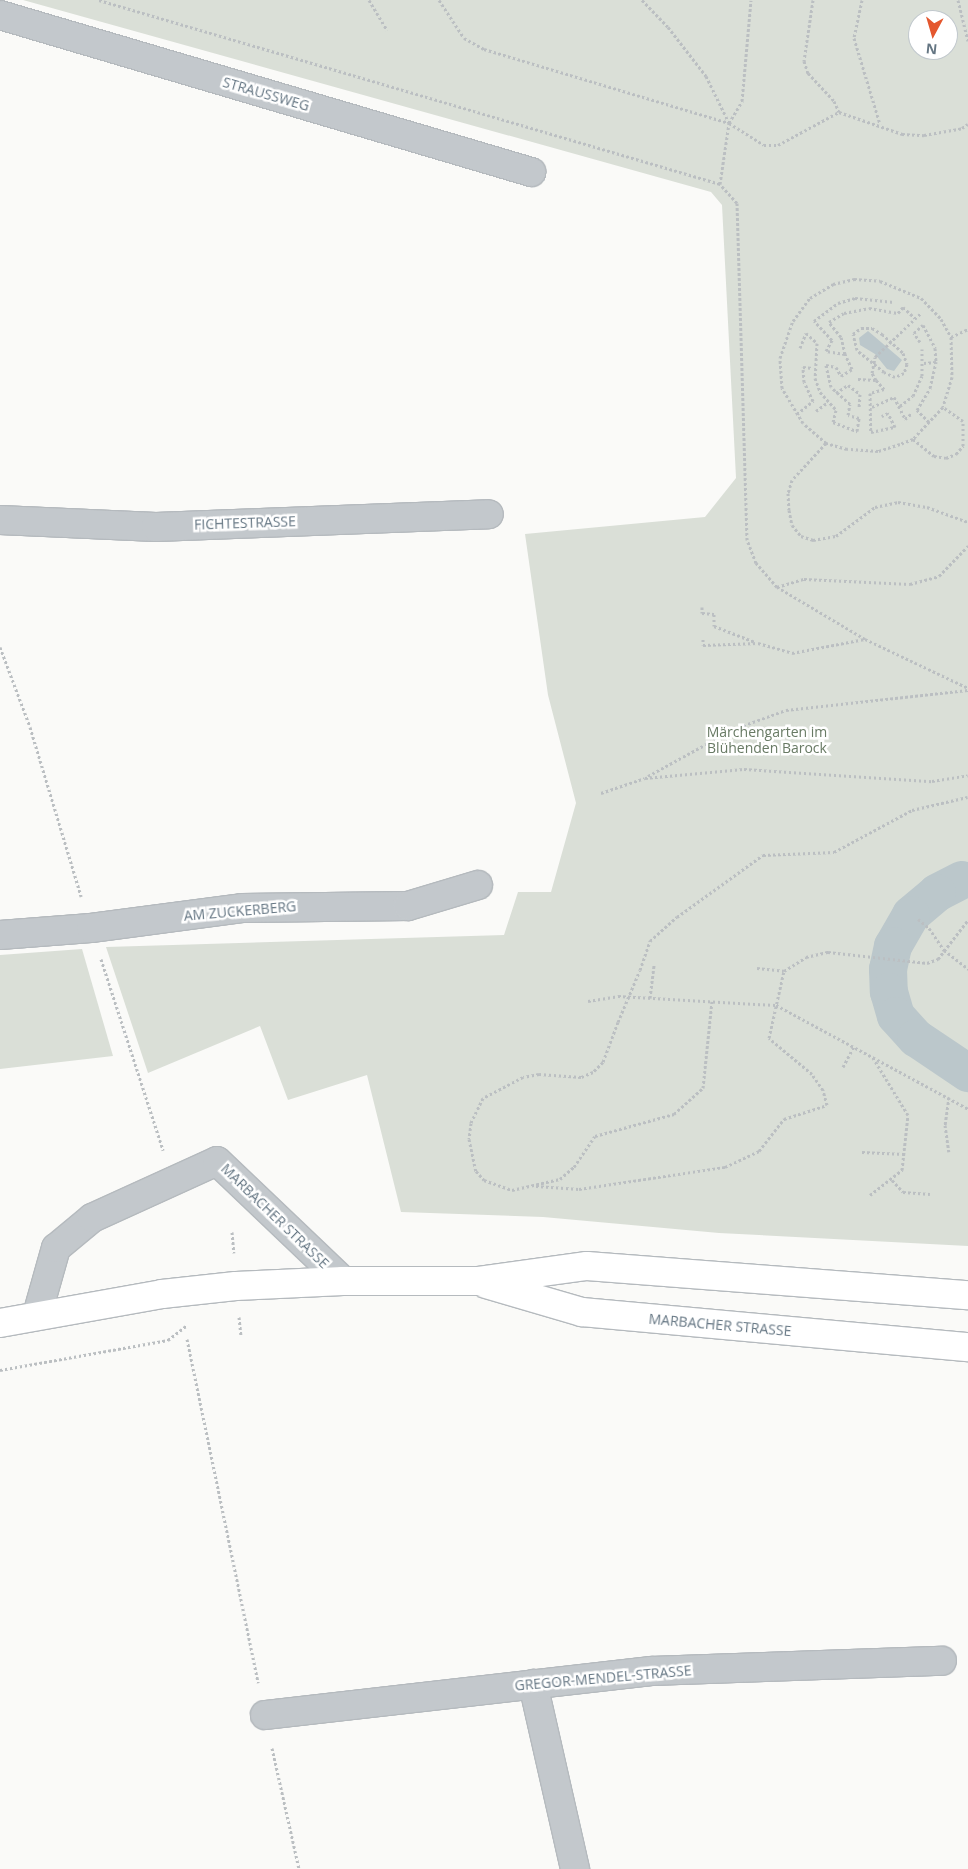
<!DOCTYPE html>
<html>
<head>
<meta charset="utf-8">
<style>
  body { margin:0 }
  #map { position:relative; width:968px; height:1869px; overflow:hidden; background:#fafaf8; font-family:"Open Sans",sans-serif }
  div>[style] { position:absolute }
  .green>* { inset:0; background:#dadfd7 }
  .water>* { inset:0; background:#bbc7cb }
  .canal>* { height:38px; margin:-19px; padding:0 19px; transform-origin:19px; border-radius:19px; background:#bbc7cb }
  .path>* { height:3px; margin-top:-1.5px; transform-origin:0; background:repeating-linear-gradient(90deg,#bbbfc2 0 2.5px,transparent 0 5px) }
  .roads { filter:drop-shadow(1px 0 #b5babe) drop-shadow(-1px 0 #b5babe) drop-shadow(0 1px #b5babe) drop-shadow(0 -1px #b5babe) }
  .minor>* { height:28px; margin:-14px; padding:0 14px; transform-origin:14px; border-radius:14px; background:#c3c8cc }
  .major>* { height:28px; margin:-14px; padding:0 14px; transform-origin:14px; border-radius:14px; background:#fff }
  .path-bridge>* { height:3px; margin-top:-1.5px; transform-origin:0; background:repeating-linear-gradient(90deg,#bbbfc2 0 2.5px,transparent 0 5px) }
  span { translate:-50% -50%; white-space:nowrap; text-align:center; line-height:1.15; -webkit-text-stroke:5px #fff; paint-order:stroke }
  .street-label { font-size:14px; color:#657683 }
  .park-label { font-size:14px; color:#687a64 }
  .north { position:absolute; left:908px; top:10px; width:50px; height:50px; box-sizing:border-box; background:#fff; border:1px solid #c1c8cd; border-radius:50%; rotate:186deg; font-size:14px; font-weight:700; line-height:20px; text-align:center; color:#657683 }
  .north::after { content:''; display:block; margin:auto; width:18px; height:22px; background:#e4572e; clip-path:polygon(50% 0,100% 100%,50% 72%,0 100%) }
</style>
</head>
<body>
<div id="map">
  <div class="green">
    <i style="clip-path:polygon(evenodd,23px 0,968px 0,968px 1246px,719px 1233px,543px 1217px,401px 1212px,367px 1075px,288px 1100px,260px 1026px,148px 1073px,106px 947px,504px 935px,518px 892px,551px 892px,576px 803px,548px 695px,525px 534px,705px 517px,736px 478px,722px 205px,711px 192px,23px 0,918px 20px,948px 20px,948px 50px,918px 50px,918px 20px)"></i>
    <i style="clip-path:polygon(82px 949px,113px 1056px,0 1069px,0 955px)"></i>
  </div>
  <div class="water">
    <i style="clip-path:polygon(868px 331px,902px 360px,894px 371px,887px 369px,875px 354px,860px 345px,859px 338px)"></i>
  </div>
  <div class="canal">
    <i style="left:962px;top:880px;width:28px;rotate:153deg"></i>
    <i style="left:937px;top:893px;width:34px;rotate:140deg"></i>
    <i style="left:911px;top:915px;width:36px;rotate:120deg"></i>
    <i style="left:893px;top:946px;width:24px;rotate:102deg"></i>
    <i style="left:888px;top:969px;width:23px;rotate:88deg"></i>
    <i style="left:889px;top:992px;width:25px;rotate:74deg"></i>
    <i style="left:896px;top:1016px;width:30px;rotate:48deg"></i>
    <i style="left:916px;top:1038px;width:63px;rotate:33.9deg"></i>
  </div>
  <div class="path">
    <i style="left:99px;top:0;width:648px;rotate:16.5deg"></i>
    <i style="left:720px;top:184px;width:62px;rotate:-81.6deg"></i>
    <i style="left:369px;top:0;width:35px;rotate:59deg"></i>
    <i style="left:439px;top:0;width:45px;rotate:56.7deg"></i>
    <i style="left:464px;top:38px;width:23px;rotate:29deg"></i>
    <i style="left:484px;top:49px;width:256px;rotate:16.8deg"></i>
    <i style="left:729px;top:123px;width:41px;rotate:32.2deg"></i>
    <i style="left:764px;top:145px;width:14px"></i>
    <i style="left:778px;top:145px;width:69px;rotate:-28.4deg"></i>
    <i style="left:839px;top:112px;width:67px;rotate:19.2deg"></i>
    <i style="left:902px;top:134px;width:22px;rotate:3deg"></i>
    <i style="left:924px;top:135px;width:39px;rotate:-10deg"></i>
    <i style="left:962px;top:128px;width:7px;rotate:-34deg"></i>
    <i style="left:642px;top:0;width:37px;rotate:46deg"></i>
    <i style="left:668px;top:27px;width:62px;rotate:52.2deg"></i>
    <i style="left:706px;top:76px;width:52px;rotate:63.9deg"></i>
    <i style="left:729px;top:123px;width:26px;rotate:-59deg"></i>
    <i style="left:742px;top:101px;width:101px;rotate:-84.9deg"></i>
    <i style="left:813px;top:0;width:62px;rotate:98.4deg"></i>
    <i style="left:804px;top:61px;width:13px;rotate:72deg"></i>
    <i style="left:808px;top:73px;width:38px;rotate:47deg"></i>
    <i style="left:834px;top:101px;width:12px;rotate:66deg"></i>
    <i style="left:862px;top:0;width:39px;rotate:102deg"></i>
    <i style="left:854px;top:38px;width:90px;rotate:73.2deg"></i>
    <i style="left:958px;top:0;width:42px;rotate:76.3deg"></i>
    <i style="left:861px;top:328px;width:11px"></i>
    <i style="left:872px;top:328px;width:12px;rotate:31deg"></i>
    <i style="left:882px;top:334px;width:28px;rotate:42deg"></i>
    <i style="left:903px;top:353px;width:12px;rotate:70deg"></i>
    <i style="left:907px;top:364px;width:9px;rotate:108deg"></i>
    <i style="left:904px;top:373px;width:10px;rotate:156deg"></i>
    <i style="left:895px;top:377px;width:12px;rotate:-156deg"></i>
    <i style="left:884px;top:372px;width:35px;rotate:-141deg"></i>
    <i style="left:857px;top:350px;width:16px;rotate:-104deg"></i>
    <i style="left:853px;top:334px;width:10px;rotate:-37deg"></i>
    <i style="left:951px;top:337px;width:19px;rotate:-25deg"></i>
    <i style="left:920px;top:342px;width:11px;rotate:-124deg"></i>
    <i style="left:914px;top:333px;width:12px;rotate:-42deg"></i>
    <i style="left:923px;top:325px;width:26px;rotate:62deg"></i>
    <i style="left:935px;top:348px;width:14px;rotate:86deg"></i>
    <i style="left:936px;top:362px;width:12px;rotate:175deg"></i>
    <i style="left:800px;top:348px;width:16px;rotate:-68deg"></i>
    <i style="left:806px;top:333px;width:15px;rotate:42deg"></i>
    <i style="left:817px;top:343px;width:35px;rotate:93deg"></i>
    <i style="left:815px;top:378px;width:15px;rotate:70deg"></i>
    <i style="left:820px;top:392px;width:24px;rotate:48deg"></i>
    <i style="left:836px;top:410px;width:12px;rotate:104deg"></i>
    <i style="left:833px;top:422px;width:26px;rotate:21deg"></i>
    <i style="left:857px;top:431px;width:13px;rotate:-81deg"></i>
    <i style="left:859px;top:418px;width:11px;rotate:-165deg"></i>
    <i style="left:848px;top:415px;width:11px;rotate:-80deg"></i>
    <i style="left:850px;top:404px;width:25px;rotate:-138deg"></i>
    <i style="left:831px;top:387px;width:23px;rotate:-103deg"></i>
    <i style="left:826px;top:365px;width:10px;rotate:11deg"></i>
    <i style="left:836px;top:367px;width:10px;rotate:61deg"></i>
    <i style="left:841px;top:376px;width:13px;rotate:-32deg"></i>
    <i style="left:852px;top:369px;width:17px;rotate:-115deg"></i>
    <i style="left:845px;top:354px;width:19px;rotate:-171deg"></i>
    <i style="left:826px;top:351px;width:13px;rotate:-61deg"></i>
    <i style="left:832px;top:340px;width:26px;rotate:-133deg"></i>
    <i style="left:814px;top:321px;width:30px;rotate:-37deg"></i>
    <i style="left:838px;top:303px;width:18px;rotate:-16deg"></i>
    <i style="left:855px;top:298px;width:39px;rotate:6deg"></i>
    <i style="left:845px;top:354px;width:17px;rotate:-103deg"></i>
    <i style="left:841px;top:337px;width:19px;rotate:-129deg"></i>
    <i style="left:829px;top:322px;width:17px;rotate:-31deg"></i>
    <i style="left:844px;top:313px;width:25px;rotate:-11deg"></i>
    <i style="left:869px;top:308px;width:29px;rotate:10deg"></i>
    <i style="left:898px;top:313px;width:8px;rotate:-50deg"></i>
    <i style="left:903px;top:307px;width:16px;rotate:43deg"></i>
    <i style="left:858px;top:379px;width:18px;rotate:3deg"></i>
    <i style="left:876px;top:380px;width:8px;rotate:-120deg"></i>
    <i style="left:872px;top:373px;width:16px;rotate:-79deg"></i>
    <i style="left:875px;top:357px;width:64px;rotate:-43.7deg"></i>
    <i style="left:876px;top:380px;width:12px;rotate:48deg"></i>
    <i style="left:884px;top:389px;width:15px;rotate:164deg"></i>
    <i style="left:870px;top:393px;width:39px;rotate:89deg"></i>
    <i style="left:871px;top:432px;width:25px;rotate:-12deg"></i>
    <i style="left:895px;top:427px;width:16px;rotate:-117deg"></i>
    <i style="left:888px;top:413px;width:7px;rotate:153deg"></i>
    <i style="left:836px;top:393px;width:14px;rotate:-34deg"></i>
    <i style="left:848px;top:385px;width:15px;rotate:37deg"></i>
    <i style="left:860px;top:394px;width:14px;rotate:94deg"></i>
    <i style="left:900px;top:406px;width:16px;rotate:-38deg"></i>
    <i style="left:913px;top:396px;width:22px;rotate:-66deg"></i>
    <i style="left:922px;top:376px;width:27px;rotate:-90deg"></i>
    <i style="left:872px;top:407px;width:24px;rotate:-24deg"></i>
    <i style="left:894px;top:397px;width:25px;rotate:63deg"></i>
    <i style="left:905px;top:419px;width:8px;rotate:-40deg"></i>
    <i style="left:816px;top:411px;width:15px;rotate:-37deg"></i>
    <i style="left:797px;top:414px;width:21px;rotate:-39deg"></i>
    <i style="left:813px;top:401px;width:21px;rotate:-115deg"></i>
    <i style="left:804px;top:382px;width:15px;rotate:-94deg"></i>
    <i style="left:803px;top:367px;width:10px;rotate:6deg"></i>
    <i style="left:929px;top:422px;width:17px;rotate:-135deg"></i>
    <i style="left:917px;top:410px;width:26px;rotate:-59deg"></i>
    <i style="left:930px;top:388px;width:27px;rotate:-77deg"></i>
    <i style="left:913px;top:439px;width:27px;rotate:39deg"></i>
    <i style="left:934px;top:456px;width:12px;rotate:9deg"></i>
    <i style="left:946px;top:458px;width:11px;rotate:-22deg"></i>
    <i style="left:956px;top:454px;width:11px;rotate:-49deg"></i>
    <i style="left:963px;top:446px;width:25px;rotate:-90deg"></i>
    <i style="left:963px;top:421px;width:24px;rotate:-145deg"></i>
    <i style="left:826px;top:443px;width:30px;rotate:-139deg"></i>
    <i style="left:803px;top:423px;width:41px;rotate:-121deg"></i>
    <i style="left:782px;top:388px;width:30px;rotate:-94deg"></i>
    <i style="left:780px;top:358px;width:39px;rotate:-71deg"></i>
    <i style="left:793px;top:321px;width:29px;rotate:-54deg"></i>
    <i style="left:810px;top:298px;width:27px;rotate:-31deg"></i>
    <i style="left:833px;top:284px;width:22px;rotate:-13deg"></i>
    <i style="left:854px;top:279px;width:26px;rotate:4deg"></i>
    <i style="left:880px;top:281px;width:44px;rotate:22.5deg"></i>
    <i style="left:921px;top:298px;width:29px;rotate:46deg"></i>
    <i style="left:941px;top:319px;width:21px;rotate:61deg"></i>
    <i style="left:951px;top:337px;width:40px;rotate:88.6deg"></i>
    <i style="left:952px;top:377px;width:31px;rotate:107deg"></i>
    <i style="left:943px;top:407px;width:44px;rotate:133.2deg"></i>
    <i style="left:913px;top:439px;width:14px;rotate:159deg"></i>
    <i style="left:900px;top:444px;width:23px;rotate:162deg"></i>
    <i style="left:878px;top:451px;width:31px;rotate:-176deg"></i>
    <i style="left:847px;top:449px;width:22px;rotate:-164deg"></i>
    <i style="left:826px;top:443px;width:50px;rotate:132.6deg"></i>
    <i style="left:792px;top:480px;width:14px;rotate:107deg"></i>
    <i style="left:788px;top:493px;width:17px;rotate:87deg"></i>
    <i style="left:789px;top:510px;width:15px;rotate:79deg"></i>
    <i style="left:792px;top:525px;width:14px;rotate:51deg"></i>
    <i style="left:801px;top:536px;width:13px;rotate:18deg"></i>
    <i style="left:813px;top:540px;width:23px;rotate:-10deg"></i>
    <i style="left:836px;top:536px;width:49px;rotate:-36.6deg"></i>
    <i style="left:875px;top:507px;width:24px;rotate:-12deg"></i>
    <i style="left:898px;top:502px;width:29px;rotate:10deg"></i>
    <i style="left:927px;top:507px;width:44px;rotate:20.1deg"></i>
    <i style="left:777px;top:587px;width:28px;rotate:-17deg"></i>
    <i style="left:804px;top:579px;width:106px;rotate:2.7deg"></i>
    <i style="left:910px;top:584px;width:30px;rotate:-15deg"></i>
    <i style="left:939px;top:576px;width:42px;rotate:-46deg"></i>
    <i style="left:702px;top:607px;width:6px;rotate:90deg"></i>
    <i style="left:702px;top:613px;width:12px;rotate:5deg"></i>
    <i style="left:714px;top:614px;width:12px;rotate:90deg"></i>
    <i style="left:714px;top:626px;width:44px;rotate:21.3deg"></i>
    <i style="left:703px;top:639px;width:6px;rotate:90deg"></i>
    <i style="left:703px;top:645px;width:55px;rotate:-2.1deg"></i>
    <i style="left:758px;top:643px;width:35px;rotate:16deg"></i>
    <i style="left:792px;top:653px;width:74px;rotate:-10.9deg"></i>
    <i style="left:865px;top:639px;width:102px;rotate:-149.4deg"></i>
    <i style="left:777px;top:587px;width:32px;rotate:-131deg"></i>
    <i style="left:756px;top:563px;width:25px;rotate:-111deg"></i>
    <i style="left:747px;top:540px;width:337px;rotate:-91.7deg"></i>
    <i style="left:737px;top:203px;width:25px;rotate:-132deg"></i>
    <i style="left:865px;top:639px;width:114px;rotate:25.4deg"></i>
    <i style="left:0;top:647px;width:85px;rotate:69.4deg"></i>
    <i style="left:30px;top:727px;width:177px;rotate:73.2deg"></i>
    <i style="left:648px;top:776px;width:98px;rotate:-28.7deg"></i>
    <i style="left:734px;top:729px;width:55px;rotate:-20.1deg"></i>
    <i style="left:786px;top:710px;width:183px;rotate:-6.3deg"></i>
    <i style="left:601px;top:793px;width:46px;rotate:-18.8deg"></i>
    <i style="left:645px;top:778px;width:99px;rotate:-5.2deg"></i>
    <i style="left:744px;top:769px;width:188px;rotate:3.7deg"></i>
    <i style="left:932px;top:781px;width:36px;rotate:-9deg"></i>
    <i style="left:918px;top:919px;width:14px;rotate:39deg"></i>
    <i style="left:929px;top:928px;width:27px;rotate:56deg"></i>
    <i style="left:944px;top:950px;width:31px;rotate:38deg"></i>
    <i style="left:101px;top:959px;width:201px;rotate:72deg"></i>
    <i style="left:757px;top:968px;width:27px;rotate:6deg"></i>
    <i style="left:640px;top:970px;width:31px;rotate:-71deg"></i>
    <i style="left:650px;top:941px;width:36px;rotate:-42deg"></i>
    <i style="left:677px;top:917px;width:106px;rotate:-35.8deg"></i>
    <i style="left:763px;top:855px;width:71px;rotate:-2.4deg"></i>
    <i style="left:834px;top:852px;width:89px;rotate:-28.3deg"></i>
    <i style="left:912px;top:810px;width:57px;rotate:-13.1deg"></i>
    <i style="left:650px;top:998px;width:33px;rotate:-83deg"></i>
    <i style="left:588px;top:1001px;width:30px;rotate:-9deg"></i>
    <i style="left:618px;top:996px;width:158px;rotate:3.3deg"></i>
    <i style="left:776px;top:1005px;width:218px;rotate:28.4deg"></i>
    <i style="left:618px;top:1022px;width:43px;rotate:110.6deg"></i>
    <i style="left:603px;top:1062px;width:14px;rotate:135deg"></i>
    <i style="left:593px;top:1072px;width:13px;rotate:157deg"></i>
    <i style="left:581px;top:1077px;width:42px;rotate:-175.9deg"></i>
    <i style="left:539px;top:1074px;width:16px;rotate:169deg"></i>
    <i style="left:523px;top:1077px;width:45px;rotate:152.3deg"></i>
    <i style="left:483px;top:1098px;width:28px;rotate:116deg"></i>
    <i style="left:471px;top:1123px;width:16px;rotate:97deg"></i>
    <i style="left:469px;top:1139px;width:33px;rotate:78deg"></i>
    <i style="left:476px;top:1171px;width:12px;rotate:48deg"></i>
    <i style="left:484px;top:1180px;width:30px;rotate:20deg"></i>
    <i style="left:512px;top:1190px;width:49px;rotate:-12.9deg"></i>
    <i style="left:560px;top:1179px;width:18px;rotate:-41deg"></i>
    <i style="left:574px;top:1167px;width:37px;rotate:-56deg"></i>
    <i style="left:595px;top:1136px;width:82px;rotate:-15.6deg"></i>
    <i style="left:674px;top:1114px;width:39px;rotate:-42deg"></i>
    <i style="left:703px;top:1088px;width:87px;rotate:-84.1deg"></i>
    <i style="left:843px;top:1067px;width:24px;rotate:-62deg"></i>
    <i style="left:949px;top:1097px;width:28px;rotate:98deg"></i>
    <i style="left:945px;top:1125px;width:27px;rotate:82deg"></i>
    <i style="left:862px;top:1152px;width:42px;rotate:2.7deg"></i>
    <i style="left:892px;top:1180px;width:16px;rotate:47deg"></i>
    <i style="left:903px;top:1192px;width:27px;rotate:4deg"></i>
    <i style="left:536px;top:1186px;width:43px;rotate:4deg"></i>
    <i style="left:579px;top:1189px;width:148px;rotate:-8.6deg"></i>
    <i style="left:725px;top:1167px;width:38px;rotate:-25deg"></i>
    <i style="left:759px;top:1151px;width:41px;rotate:-52deg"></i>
    <i style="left:784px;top:1119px;width:45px;rotate:-18deg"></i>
    <i style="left:827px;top:1105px;width:16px;rotate:-105deg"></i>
    <i style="left:823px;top:1090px;width:19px;rotate:-125deg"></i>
    <i style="left:812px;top:1074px;width:56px;rotate:-140.1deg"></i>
    <i style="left:769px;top:1038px;width:69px;rotate:-77.4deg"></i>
    <i style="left:784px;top:971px;width:26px;rotate:-32deg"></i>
    <i style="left:806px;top:957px;width:23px;rotate:-13deg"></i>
    <i style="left:828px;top:952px;width:100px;rotate:6.3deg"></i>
    <i style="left:927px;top:963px;width:12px;rotate:-20deg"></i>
    <i style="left:938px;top:959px;width:49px;rotate:-52.4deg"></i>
    <i style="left:870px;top:1195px;width:41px;rotate:-38deg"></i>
    <i style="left:902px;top:1170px;width:55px;rotate:-83.8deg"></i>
    <i style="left:908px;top:1115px;width:69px;rotate:-121.4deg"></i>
    <i style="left:232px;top:1232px;width:21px;rotate:85deg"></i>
    <i style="left:239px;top:1317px;width:19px;rotate:84deg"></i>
    <i style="left:187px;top:1339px;width:351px;rotate:78.3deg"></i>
    <i style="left:0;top:1370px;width:171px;rotate:-10.1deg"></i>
    <i style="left:168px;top:1340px;width:24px;rotate:-38deg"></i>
    <i style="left:272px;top:1748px;width:124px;rotate:77.4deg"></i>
  </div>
  <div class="roads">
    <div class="minor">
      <i style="left:0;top:15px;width:554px;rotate:16.47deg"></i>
      <i style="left:0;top:520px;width:156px;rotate:2.6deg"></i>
      <i style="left:156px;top:527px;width:333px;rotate:-2.2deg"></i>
      <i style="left:0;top:935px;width:91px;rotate:-4.4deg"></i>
      <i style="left:91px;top:928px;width:152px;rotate:-7.5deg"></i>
      <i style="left:242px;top:908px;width:166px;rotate:-0.7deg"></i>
      <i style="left:408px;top:906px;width:73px;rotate:-16.7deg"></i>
      <i style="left:37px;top:1315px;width:70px;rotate:-74.2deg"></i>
      <i style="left:56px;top:1248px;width:47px;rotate:-39.8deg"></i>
      <i style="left:92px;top:1218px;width:137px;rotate:-24.5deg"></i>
      <i style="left:217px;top:1161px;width:174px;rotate:43.6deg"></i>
      <i style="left:533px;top:1684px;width:190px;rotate:77.2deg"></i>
      <i style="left:265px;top:1715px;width:388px;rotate:-6.5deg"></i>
      <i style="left:651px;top:1671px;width:291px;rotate:-2deg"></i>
    </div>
    <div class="major">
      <i style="left:486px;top:1284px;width:100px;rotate:16.3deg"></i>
      <i style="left:582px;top:1312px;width:388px;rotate:5.2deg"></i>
      <i style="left:0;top:1323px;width:165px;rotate:-10.1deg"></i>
      <i style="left:162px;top:1294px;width:74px;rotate:-6.2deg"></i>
      <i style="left:236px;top:1286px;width:107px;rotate:-2.7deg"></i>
      <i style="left:343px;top:1281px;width:134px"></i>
      <i style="left:477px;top:1281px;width:111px;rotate:-7.8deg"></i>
      <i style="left:587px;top:1266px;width:382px;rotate:4.4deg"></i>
    </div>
  </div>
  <div class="path-bridge">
    <i style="left:618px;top:1022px;width:56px;rotate:-67.1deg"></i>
  </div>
  <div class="street-label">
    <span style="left:266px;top:94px;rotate:16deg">STRAUSSWEG</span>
    <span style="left:245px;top:523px;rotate:-2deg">FICHTESTRASSE</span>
    <span style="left:240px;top:911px;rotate:-5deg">AM ZUCKERBERG</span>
    <span style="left:275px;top:1216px;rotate:44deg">MARBACHER STRASSE</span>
    <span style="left:720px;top:1325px;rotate:5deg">MARBACHER STRASSE</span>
    <span style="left:603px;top:1678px;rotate:-5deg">GREGOR-MENDEL-STRASSE</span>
  </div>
  <div class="park-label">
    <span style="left:767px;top:740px">Märchengarten im<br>Blühenden Barock</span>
  </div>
  <div class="north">N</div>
</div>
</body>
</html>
